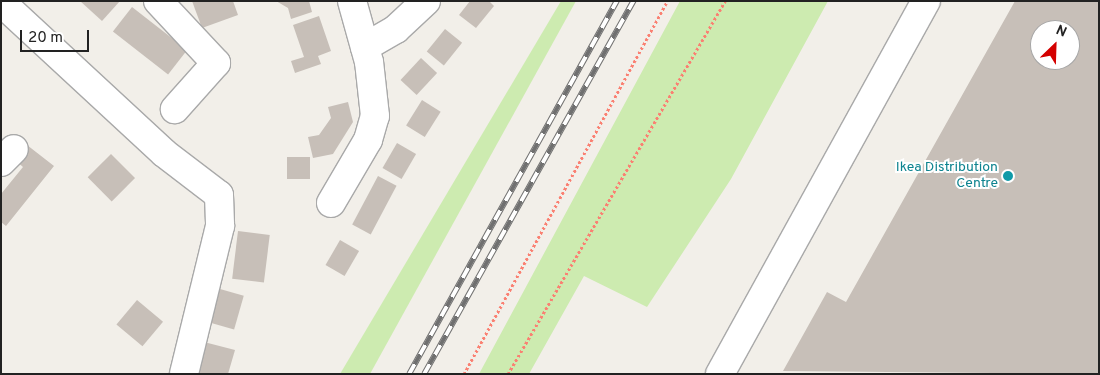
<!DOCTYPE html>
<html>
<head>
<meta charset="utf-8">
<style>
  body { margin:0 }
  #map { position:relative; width:1100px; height:375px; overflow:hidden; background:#f2efe9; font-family:Overpass,sans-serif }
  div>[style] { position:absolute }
  .grass>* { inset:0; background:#cdebb0 }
  .building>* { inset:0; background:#c7bfb8; transform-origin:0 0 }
  .path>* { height:3px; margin-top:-1.5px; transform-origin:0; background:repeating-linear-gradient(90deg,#fa8072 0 2.5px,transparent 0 5px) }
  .roads { filter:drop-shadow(1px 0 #a9a9a9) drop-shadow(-1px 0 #a9a9a9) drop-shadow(0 1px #a9a9a9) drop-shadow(0 -1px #a9a9a9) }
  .minor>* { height:28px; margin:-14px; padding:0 14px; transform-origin:14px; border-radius:14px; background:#fff }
  .rail>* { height:5.5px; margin-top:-2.75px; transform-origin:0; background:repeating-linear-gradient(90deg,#fff 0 11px,#707070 0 22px); box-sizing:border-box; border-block:1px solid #707070 }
  .dots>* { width:14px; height:14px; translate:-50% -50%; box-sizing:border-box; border:2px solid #fff; border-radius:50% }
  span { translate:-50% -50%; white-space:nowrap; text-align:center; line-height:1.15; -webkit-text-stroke:4px #fff; paint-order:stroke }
  .culture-label { font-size:14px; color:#0d838f }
  .right { translate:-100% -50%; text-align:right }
  .frame { position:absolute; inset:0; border:2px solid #222; pointer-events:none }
  .north { position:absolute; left:1030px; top:20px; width:50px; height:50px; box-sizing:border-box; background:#fff; border:1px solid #a7a7a7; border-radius:50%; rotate:24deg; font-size:14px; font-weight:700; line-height:20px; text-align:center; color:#222 }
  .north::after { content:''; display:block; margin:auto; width:18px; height:22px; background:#d40000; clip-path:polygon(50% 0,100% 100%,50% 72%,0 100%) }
  .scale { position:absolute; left:20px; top:30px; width:69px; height:22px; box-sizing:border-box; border:2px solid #222; border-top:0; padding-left:6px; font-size:15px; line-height:18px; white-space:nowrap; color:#222; -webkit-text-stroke:4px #fff; paint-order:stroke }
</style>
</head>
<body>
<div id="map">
  <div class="grass">
    <i style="clip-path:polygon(561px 1px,576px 1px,370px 374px,340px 374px)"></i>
    <i style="clip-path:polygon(680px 1px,828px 1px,731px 179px,647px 307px,584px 276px,529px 374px,479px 374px)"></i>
  </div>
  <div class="building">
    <i style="clip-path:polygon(80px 1px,120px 1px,102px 21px)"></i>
    <i style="clip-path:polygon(192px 1px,233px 1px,238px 15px,202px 28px)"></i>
    <i style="clip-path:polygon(276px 1px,309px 1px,312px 12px,291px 19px,288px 8px)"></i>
    <i style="clip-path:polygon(470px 1px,489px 1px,494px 6px,476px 28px,459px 15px)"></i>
    <i style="clip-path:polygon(evenodd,1015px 1px,1099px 1px,1099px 374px,783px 371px,827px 292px,846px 302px,1015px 1px,1040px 30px,1070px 30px,1070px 60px,1040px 60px,1040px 30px)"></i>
    <i style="left:132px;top:7px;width:70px;height:31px;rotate:38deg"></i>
    <i style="clip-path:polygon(319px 16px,331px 51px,318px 56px,321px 64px,295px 73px,291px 61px,304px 57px,293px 25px)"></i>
    <i style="left:445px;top:29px;width:22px;height:29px;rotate:39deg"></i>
    <i style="left:421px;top:58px;width:22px;height:30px;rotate:43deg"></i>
    <i style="left:422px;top:100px;width:22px;height:30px;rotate:32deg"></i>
    <i style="clip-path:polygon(348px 102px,353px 122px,333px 154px,313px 158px,308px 137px,319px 135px,331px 118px,328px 107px)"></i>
    <i style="left:397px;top:143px;width:22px;height:29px;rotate:30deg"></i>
    <i style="clip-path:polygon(27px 145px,54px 166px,6px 226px,1px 222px,1px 194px,23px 167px,15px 160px)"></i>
    <i style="left:111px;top:154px;width:34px;height:33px;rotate:45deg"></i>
    <i style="left:287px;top:157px;width:23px;height:22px"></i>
    <i style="left:378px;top:176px;width:21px;height:55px;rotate:28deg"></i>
    <i style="left:238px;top:231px;width:32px;height:48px;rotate:7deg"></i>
    <i style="left:340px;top:240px;width:22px;height:29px;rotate:30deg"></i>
    <i style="left:213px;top:287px;width:32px;height:35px;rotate:16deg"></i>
    <i style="left:137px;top:300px;width:34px;height:32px;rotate:40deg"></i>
    <i style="clip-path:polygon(204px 342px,235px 350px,228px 374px,195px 374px)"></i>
  </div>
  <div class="path">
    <i style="left:464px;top:374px;width:425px;rotate:-61.4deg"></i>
    <i style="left:508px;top:374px;width:432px;rotate:-59.8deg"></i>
  </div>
  <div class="roads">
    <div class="minor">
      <i style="left:158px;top:1px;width:85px;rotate:46.9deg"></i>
      <i style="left:216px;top:63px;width:62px;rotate:131.7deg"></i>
      <i style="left:1px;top:2px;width:222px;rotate:42.8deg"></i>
      <i style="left:164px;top:153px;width:69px;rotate:37.4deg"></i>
      <i style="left:219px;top:195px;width:31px;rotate:88deg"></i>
      <i style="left:220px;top:226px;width:152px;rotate:103.7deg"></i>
      <i style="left:365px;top:47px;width:36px;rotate:-30deg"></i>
      <i style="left:396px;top:29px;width:41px;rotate:-43deg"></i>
      <i style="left:1px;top:162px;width:18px;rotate:-45deg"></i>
      <i style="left:331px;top:203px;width:73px;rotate:-59.6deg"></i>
      <i style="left:368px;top:140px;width:25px;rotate:-74deg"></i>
      <i style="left:375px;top:116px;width:54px;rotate:-96.3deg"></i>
      <i style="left:369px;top:62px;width:63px;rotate:-105.6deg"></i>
      <i style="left:720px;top:374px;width:426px;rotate:-61.1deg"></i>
    </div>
  </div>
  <div class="rail">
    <i style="left:409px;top:374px;width:427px;rotate:-60.9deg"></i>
    <i style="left:424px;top:374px;width:428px;rotate:-60.7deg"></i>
  </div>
  <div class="dots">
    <i style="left:1008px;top:176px;background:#0f9aa8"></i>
  </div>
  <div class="culture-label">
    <span class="right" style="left:998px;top:176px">Ikea Distribution<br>Centre</span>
  </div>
  <div class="frame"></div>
  <div class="north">N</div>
  <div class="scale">20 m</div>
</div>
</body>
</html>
